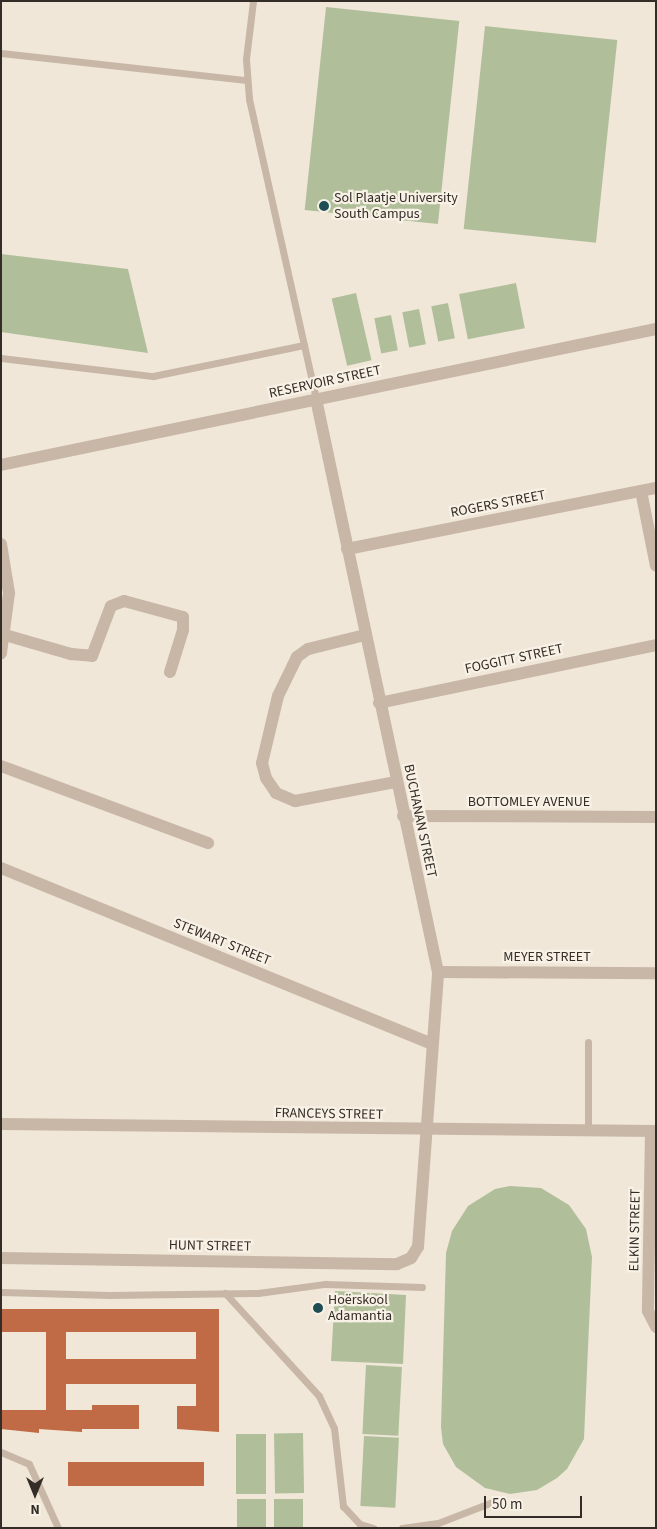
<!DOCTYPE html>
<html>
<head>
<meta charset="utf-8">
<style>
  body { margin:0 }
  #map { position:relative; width:657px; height:1529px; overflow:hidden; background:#f0e7d9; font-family:"Source Sans 3",sans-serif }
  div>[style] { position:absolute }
  .green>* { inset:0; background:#b0bf9a; transform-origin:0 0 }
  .building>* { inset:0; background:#c16b46; transform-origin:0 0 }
  .service>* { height:7px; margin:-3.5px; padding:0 3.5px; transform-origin:3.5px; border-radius:3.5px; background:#c8b7a6 }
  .minor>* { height:12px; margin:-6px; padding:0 6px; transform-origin:6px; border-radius:6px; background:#c8b7a6 }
  .dots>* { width:14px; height:14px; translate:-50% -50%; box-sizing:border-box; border:2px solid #f8f1e5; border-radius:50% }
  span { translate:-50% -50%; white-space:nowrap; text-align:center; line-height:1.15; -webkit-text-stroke:4.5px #f8f1e5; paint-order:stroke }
  .poi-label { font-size:14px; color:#342c27 }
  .left { translate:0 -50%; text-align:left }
  .street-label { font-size:14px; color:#342c27 }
  .frame { position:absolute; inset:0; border:2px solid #342c27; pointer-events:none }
  .north { position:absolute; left:10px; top:1469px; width:50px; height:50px; -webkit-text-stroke:4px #f8f1e5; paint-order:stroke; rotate:180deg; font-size:14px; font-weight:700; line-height:20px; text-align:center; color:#342c27 }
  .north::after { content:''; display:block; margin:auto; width:18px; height:22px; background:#342c27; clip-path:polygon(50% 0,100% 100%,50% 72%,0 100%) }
  .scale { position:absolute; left:484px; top:1496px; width:98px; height:22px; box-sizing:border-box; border:2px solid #342c27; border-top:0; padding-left:6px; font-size:15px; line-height:18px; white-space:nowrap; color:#342c27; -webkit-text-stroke:4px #f8f1e5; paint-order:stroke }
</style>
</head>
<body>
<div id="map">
  <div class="green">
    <i style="left:326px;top:7px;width:134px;height:204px;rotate:6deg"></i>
    <i style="left:485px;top:26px;width:133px;height:204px;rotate:6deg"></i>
    <i style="clip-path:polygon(1px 254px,128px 269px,148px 353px,1px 332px)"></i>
    <i style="left:516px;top:283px;width:46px;height:58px;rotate:79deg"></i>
    <i style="left:356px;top:293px;width:69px;height:25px;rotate:77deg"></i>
    <i style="left:448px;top:303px;width:36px;height:17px;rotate:79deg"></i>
    <i style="left:419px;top:309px;width:36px;height:17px;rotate:79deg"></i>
    <i style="left:391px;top:315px;width:36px;height:17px;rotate:79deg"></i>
    <i style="clip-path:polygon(510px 1186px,541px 1188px,569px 1205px,586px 1229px,592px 1257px,584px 1439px,567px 1469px,557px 1478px,537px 1490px,510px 1494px,485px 1488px,456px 1467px,443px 1444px,441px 1427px,446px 1253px,452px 1231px,468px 1206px,495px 1189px)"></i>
    <i style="clip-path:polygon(335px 1291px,370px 1293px,370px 1298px,371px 1293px,406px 1295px,403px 1364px,331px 1361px)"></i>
    <i style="left:366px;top:1365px;width:36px;height:69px;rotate:3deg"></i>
    <i style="left:303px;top:1433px;width:60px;height:29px;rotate:89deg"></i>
    <i style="left:236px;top:1434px;width:30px;height:60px"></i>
    <i style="left:364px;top:1436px;width:35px;height:70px;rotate:3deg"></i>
    <i style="left:237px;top:1499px;width:29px;height:29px"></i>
    <i style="left:274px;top:1499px;width:29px;height:29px"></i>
  </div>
  <div class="building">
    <i style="clip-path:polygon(evenodd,1px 1309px,219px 1309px,219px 1432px,177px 1429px,177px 1406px,196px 1406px,196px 1384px,66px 1384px,66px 1410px,92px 1410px,92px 1405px,139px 1405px,139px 1429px,82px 1429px,82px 1432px,39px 1429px,39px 1433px,1px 1429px,1px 1410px,46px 1410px,46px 1332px,1px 1332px,1px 1309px,66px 1332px,196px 1332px,196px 1359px,66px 1359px,66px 1332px)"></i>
    <i style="left:68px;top:1462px;width:136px;height:24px"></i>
  </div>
  <div class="service">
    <i style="left:253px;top:1px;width:58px;rotate:96.9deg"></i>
    <i style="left:246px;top:59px;width:40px;rotate:85.7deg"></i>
    <i style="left:249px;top:99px;width:307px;rotate:77.4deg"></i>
    <i style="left:1px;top:53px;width:247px;rotate:6.3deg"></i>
    <i style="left:1px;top:358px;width:153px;rotate:6.8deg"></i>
    <i style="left:153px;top:376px;width:154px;rotate:-11.6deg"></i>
    <i style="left:588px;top:1131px;width:89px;rotate:-90deg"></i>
    <i style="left:1px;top:1292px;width:108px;rotate:1.6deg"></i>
    <i style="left:109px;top:1295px;width:149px;rotate:-0.8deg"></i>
    <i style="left:258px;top:1293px;width:68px;rotate:-7.7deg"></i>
    <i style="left:325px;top:1284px;width:97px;rotate:1.8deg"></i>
    <i style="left:225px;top:1293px;width:139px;rotate:47.6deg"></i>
    <i style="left:319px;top:1396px;width:35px;rotate:65deg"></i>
    <i style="left:334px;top:1428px;width:79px;rotate:83.4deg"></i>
    <i style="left:343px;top:1506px;width:25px;rotate:47deg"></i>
    <i style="left:360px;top:1524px;width:14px;rotate:17deg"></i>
    <i style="left:1px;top:1452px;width:30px;rotate:23deg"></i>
    <i style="left:29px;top:1464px;width:70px;rotate:65.6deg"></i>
    <i style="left:402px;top:1528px;width:36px;rotate:-8deg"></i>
    <i style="left:438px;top:1523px;width:61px;rotate:-21.1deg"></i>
  </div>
  <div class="minor">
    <i style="left:1px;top:465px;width:669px;rotate:-11.73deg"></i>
    <i style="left:641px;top:491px;width:76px;rotate:78.7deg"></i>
    <i style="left:1px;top:544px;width:50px;rotate:80.7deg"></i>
    <i style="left:9px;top:593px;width:61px;rotate:97.6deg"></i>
    <i style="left:347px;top:549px;width:315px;rotate:-11.2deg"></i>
    <i style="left:5px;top:635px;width:69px;rotate:16.1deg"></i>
    <i style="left:71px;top:654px;width:21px;rotate:5deg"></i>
    <i style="left:92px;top:656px;width:53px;rotate:-69.2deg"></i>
    <i style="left:111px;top:606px;width:14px;rotate:-21deg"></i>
    <i style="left:124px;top:601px;width:61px;rotate:15.2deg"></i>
    <i style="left:183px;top:617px;width:13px;rotate:90deg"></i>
    <i style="left:183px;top:630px;width:44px;rotate:107.2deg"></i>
    <i style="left:365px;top:635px;width:59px;rotate:166.2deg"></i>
    <i style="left:308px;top:649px;width:14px;rotate:144deg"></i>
    <i style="left:297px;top:657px;width:43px;rotate:116deg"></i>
    <i style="left:278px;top:696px;width:69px;rotate:103.4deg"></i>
    <i style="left:262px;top:763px;width:16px;rotate:75deg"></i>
    <i style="left:266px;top:778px;width:18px;rotate:56deg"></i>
    <i style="left:276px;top:793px;width:21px;rotate:23deg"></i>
    <i style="left:295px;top:801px;width:103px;rotate:-10.7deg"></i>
    <i style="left:379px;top:703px;width:283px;rotate:-11.8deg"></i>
    <i style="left:1px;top:766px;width:221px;rotate:20.4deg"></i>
    <i style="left:403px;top:816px;width:253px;rotate:0.2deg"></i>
    <i style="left:1px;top:868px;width:466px;rotate:22.2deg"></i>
    <i style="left:438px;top:972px;width:218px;rotate:0.3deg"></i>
    <i style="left:1px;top:1124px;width:655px;rotate:0.61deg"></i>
    <i style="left:651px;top:1131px;width:180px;rotate:91deg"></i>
    <i style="left:648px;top:1311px;width:18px;rotate:63deg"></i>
    <i style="left:1px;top:1258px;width:396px;rotate:0.9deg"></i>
    <i style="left:397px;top:1264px;width:15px;rotate:-23deg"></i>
    <i style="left:411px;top:1258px;width:13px;rotate:-58deg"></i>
    <i style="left:418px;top:1247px;width:276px;rotate:-85.8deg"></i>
    <i style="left:438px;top:972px;width:586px;rotate:-102.02deg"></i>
  </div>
  <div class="dots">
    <i style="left:324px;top:206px;background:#1e4d54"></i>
    <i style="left:318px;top:1308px;background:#1e4d54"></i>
  </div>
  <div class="poi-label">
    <span class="left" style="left:334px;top:206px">Sol Plaatje University<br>South Campus</span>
    <span class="left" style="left:328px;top:1308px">Hoërskool<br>Adamantia</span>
  </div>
  <div class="street-label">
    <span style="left:325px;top:382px;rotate:-12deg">RESERVOIR STREET</span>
    <span style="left:498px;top:504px;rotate:-11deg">ROGERS STREET</span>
    <span style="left:514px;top:659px;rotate:-12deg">FOGGITT STREET</span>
    <span style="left:529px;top:802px">BOTTOMLEY AVENUE</span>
    <span style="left:420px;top:821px;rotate:78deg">BUCHANAN STREET</span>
    <span style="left:222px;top:942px;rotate:22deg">STEWART STREET</span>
    <span style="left:547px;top:957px">MEYER STREET</span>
    <span style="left:329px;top:1114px;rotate:1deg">FRANCEYS STREET</span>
    <span style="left:635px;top:1230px;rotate:-89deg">ELKIN STREET</span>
    <span style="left:210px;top:1246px;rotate:1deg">HUNT STREET</span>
  </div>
  <div class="frame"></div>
  <div class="north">N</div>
  <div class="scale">50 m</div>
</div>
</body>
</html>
